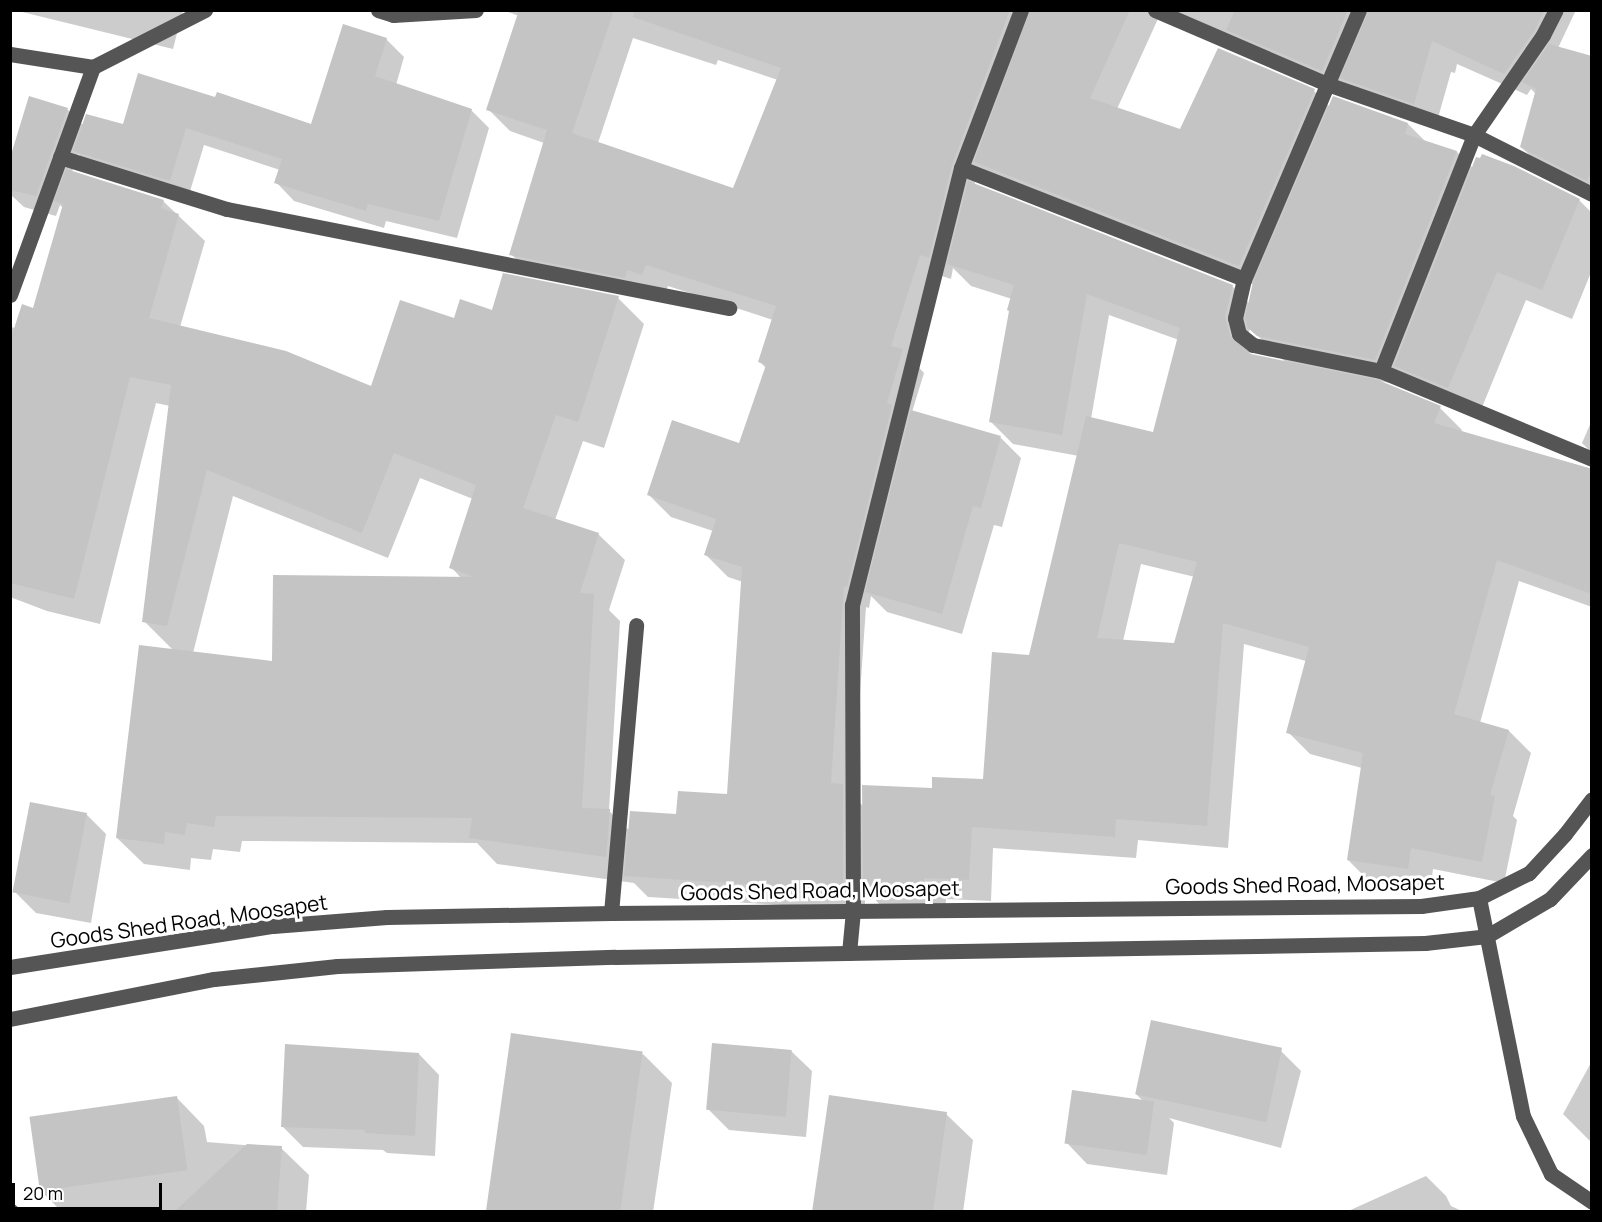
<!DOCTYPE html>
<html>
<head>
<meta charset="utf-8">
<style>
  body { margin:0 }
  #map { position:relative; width:1602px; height:1222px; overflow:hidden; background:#fff; font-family:Manrope,sans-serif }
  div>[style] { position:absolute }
  .shadow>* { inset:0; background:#0003 }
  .building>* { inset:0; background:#c4c4c4; transform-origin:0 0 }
  .minor>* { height:15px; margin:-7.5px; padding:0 7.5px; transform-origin:7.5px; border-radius:7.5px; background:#555 }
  span { translate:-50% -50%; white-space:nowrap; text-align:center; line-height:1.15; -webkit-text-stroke:6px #fff; paint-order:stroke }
  .street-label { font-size:21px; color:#000 }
  .frame { position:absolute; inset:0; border:12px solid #000; pointer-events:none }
  .scale { position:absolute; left:12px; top:1183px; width:150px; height:27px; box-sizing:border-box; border:3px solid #000; border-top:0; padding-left:8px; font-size:18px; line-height:21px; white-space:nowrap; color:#000; -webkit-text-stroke:4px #fff; paint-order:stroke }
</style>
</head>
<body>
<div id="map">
  <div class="shadow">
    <i style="clip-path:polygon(14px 10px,183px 10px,173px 49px)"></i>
    <i style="clip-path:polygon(evenodd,503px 10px,1162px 10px,1117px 109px,1181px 131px,1314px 91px,1330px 107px,1408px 124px,1426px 142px,1457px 152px,1473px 168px,1579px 200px,1592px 213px,1592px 270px,1572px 319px,1526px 300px,1478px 417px,1401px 385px,1379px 381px,1440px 408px,1462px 430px,1461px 432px,1592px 469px,1592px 607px,1519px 581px,1480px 723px,1509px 731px,1531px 753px,1513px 816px,1517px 820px,1504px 883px,1433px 869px,1430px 891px,1370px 882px,1348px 860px,1362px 768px,1310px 754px,1288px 732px,1306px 661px,1244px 644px,1228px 848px,1138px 840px,1136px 858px,993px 848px,991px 901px,946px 899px,945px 914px,886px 911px,865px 889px,865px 910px,648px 897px,634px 883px,497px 864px,477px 843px,242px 841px,240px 852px,213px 849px,211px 860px,191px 858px,190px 870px,144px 864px,117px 838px,174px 651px,144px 621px,170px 406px,156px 403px,100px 624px,47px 611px,10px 597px,10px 327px,16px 328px,34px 310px,63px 208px,60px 205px,56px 216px,24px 207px,10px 194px,10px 163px,67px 109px,84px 126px,312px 125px,386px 39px,404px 57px,396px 85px,471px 110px,489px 128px,457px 238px,386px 221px,384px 228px,294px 201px,276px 182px,280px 170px,204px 145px,188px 198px,93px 168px,78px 154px,72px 172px,163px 201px,205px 241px,180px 327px,372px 388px,454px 320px,493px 312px,618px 298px,644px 324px,604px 448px,583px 441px,555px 520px,598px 534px,625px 560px,609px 610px,620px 621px,609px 811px,630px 831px,728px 796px,743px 582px,728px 577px,706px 555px,713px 531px,671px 517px,649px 495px,740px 445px,766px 368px,760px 362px,773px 320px,668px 286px,664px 296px,533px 276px,511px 254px,544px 143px,510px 131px,488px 109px,519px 16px,503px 10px,633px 38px,716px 65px,718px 60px,778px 80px,734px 190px,598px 143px,633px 38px,503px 10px,981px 168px,997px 184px,1254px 285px,1250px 304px,1232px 286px,974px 185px,981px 168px,503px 10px,953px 268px,971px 286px,1012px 299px,991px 422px,1013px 444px,1079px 456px,1031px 656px,984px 781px,933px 790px,864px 807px,853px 796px,866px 607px,869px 608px,871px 596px,887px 612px,962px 634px,994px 525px,1002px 527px,1021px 458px,1001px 438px,912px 412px,924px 373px,915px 363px,942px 276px,951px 279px,953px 268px,503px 10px,1109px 315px,1179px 340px,1154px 434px,1091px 419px,1109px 315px,503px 10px,1250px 328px,1276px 354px,1287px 363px,1250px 356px,1247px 339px,1250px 328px,503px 10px,420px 478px,473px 499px,451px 567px,462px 579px,274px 662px,193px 653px,233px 496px,388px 558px,420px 478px,503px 10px,1141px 564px,1195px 577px,1175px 645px,1123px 641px,1141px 564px)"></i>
    <i style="clip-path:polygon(1167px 10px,1576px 10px,1558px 48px,1592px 57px,1592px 193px,1544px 169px,1521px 147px,1536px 94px,1531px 89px,1527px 95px,1457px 64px,1455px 73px,1451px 72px,1436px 125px,1344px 92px)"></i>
    <i style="clip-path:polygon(1592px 420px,1592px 453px,1582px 443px)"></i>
    <i style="clip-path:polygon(86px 814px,106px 834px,91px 923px,36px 913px,15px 892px)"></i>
    <i style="clip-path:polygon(791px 1051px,812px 1071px,806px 1137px,729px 1130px,709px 1110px)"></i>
    <i style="clip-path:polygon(1281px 1051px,1301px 1071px,1281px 1148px,1169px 1118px,1174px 1123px,1167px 1175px,1087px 1164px,1067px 1143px,1143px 1101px,1136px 1094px)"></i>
    <i style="clip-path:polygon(419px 1054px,439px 1075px,435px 1156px,387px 1153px,383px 1150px,303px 1147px,282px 1126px)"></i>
    <i style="clip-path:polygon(643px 1054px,672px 1083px,653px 1212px,486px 1212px)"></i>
    <i style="clip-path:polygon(1592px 1061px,1592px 1143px,1563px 1114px)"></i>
    <i style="clip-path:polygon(177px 1098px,204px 1126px,207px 1142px,281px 1148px,309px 1175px,306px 1212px,62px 1212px,41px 1191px)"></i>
    <i style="clip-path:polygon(946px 1114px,973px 1140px,963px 1212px,814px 1212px)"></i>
    <i style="clip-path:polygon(1426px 1176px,1446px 1196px,1451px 1206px,1464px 1212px,1346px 1212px)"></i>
  </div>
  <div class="building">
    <i style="clip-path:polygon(519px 10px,614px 10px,572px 133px,733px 188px,781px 68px,633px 17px,634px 10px,1010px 10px,952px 165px,929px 258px,920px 255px,891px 346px,903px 349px,887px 403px,892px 405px,847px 587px,844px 586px,831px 783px,843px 784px,843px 888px,827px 888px,826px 895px,775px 892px,775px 886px,624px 876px,630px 811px,676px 814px,678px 791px,727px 794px,742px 567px,704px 555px,716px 519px,647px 495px,672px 420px,739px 443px,766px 365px,758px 362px,776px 306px,646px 265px,642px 275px,627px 270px,625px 278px,509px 255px,547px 130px,486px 110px)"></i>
    <i style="clip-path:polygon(1030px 10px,1130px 10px,1090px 98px,1180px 129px,1218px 48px,1315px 89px,1239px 266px,974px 162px)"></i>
    <i style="clip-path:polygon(1235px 10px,1348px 10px,1322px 71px,1226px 30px)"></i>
    <i style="clip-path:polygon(1369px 10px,1544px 10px,1535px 30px,1504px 74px,1432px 41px,1414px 104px,1340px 78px)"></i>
    <i style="clip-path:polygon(343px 24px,387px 38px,375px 76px,472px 109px,439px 221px,368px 204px,366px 211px,274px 183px,282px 159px,186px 128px,170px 181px,73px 151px,86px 114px,123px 124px,138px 73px,215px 97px,217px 92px,311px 124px)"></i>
    <i style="clip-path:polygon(1549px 44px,1592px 56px,1592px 170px,1587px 181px,1520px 147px,1536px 89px,1522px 82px)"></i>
    <i style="clip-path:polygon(29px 96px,68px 108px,36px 196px,10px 190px,10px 158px)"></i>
    <i style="clip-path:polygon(1333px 96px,1408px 123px,1405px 134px,1457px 151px,1375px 360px,1257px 336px,1248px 328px,1245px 318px,1253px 282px)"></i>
    <i style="clip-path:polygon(1482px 154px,1514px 166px,1580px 199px,1542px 290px,1497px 272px,1448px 388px,1394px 366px,1476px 157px,1480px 158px)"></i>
    <i style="clip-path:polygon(66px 169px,164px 200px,161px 208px,179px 214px,149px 318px,286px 351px,371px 386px,400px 300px,454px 318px,460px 299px,492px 310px,503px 273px,619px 296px,578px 422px,556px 415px,523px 508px,599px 533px,580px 593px,594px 594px,582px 808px,610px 809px,606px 857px,469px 838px,472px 818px,216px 816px,214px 827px,187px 823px,185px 835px,165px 832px,164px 844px,116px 838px,139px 645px,272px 661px,273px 575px,474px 577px,449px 568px,476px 485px,394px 453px,362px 533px,207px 470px,167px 626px,142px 622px,171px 385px,130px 377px,74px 599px,10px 583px,10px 341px,22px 304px,33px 308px,63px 204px,54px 201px)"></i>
    <i style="clip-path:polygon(evenodd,968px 181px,1233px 285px,1225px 316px,1230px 336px,1251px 354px,1378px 380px,1441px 406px,1434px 423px,1592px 469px,1592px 594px,1497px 560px,1454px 714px,1509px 730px,1490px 795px,1495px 796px,1482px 862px,1411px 848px,1408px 869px,1347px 860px,1363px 753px,1286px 733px,1309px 647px,1223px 623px,1207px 826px,1116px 819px,1115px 837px,972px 827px,969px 880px,924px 878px,923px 892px,863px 889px,862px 785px,932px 788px,932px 777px,983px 779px,992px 652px,1029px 655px,1086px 416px,1153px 432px,1180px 328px,1087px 294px,1062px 435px,989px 422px,1009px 311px,1007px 310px,1014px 285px,947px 264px,968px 181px,1119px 543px,1197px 562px,1174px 643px,1097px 638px,1119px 543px)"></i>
    <i style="clip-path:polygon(911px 410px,1001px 436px,981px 508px,973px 506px,942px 614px,865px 592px)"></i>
    <i style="left:30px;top:802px;width:58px;height:92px;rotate:11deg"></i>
    <i style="left:1151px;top:1020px;width:134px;height:76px;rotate:12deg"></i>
    <i style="left:511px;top:1033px;width:133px;height:181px;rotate:8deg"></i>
    <i style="left:712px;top:1043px;width:80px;height:67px;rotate:5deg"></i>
    <i style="clip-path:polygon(285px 1044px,419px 1053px,415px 1136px,365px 1133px,365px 1130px,281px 1127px)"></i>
    <i style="left:1072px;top:1090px;width:83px;height:54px;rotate:8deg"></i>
    <i style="clip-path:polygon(829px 1095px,947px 1112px,933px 1212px,812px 1212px)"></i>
    <i style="left:177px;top:1096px;width:75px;height:149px;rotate:82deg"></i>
    <i style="clip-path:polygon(247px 1144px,282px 1146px,277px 1212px,174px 1212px)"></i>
  </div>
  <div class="minor">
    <i style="left:378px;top:10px;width:16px;rotate:18deg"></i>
    <i style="left:393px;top:15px;width:83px;rotate:-3.4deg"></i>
    <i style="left:1155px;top:10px;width:187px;rotate:23.3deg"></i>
    <i style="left:1327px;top:84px;width:156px;rotate:19.1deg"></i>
    <i style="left:1474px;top:135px;width:132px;rotate:26.6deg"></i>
    <i style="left:1359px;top:10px;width:293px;rotate:113.1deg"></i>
    <i style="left:1244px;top:279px;width:40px;rotate:103deg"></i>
    <i style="left:1235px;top:318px;width:16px;rotate:76deg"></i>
    <i style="left:1239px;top:334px;width:18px;rotate:38deg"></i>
    <i style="left:1253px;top:345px;width:131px;rotate:11.5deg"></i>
    <i style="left:1381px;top:371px;width:254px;rotate:-68.5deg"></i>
    <i style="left:1474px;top:135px;width:121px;rotate:-55.4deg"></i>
    <i style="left:1543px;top:35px;width:28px;rotate:-63deg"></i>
    <i style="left:10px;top:54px;width:84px;rotate:8.9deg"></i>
    <i style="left:93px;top:67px;width:126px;rotate:-27deg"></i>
    <i style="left:60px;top:157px;width:175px;rotate:17.3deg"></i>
    <i style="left:227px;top:209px;width:512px;rotate:11.16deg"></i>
    <i style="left:961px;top:168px;width:304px;rotate:21.4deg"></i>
    <i style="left:10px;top:295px;width:243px;rotate:-70deg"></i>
    <i style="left:1381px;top:371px;width:229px;rotate:22.6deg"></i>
    <i style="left:1479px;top:898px;width:222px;rotate:78.6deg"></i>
    <i style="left:1523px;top:1116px;width:64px;rotate:64.2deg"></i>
    <i style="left:1551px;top:1174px;width:50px;rotate:34.3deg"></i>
    <i style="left:611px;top:913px;width:289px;rotate:-85deg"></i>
    <i style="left:849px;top:953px;width:42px;rotate:-84.6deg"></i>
    <i style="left:853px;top:911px;width:306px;rotate:-90.2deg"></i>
    <i style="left:852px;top:605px;width:450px;rotate:-76deg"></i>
    <i style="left:961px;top:168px;width:169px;rotate:-69.2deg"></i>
    <i style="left:10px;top:967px;width:266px;rotate:-8.9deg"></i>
    <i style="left:273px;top:926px;width:114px;rotate:-4.5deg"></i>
    <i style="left:387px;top:917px;width:224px;rotate:-1deg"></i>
    <i style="left:611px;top:913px;width:810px;rotate:-0.5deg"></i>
    <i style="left:1421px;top:906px;width:59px;rotate:-7.9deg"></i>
    <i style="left:1479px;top:898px;width:56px;rotate:-26.6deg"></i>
    <i style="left:1529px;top:873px;width:53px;rotate:-47.3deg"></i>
    <i style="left:1565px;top:834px;width:44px;rotate:-52.4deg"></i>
    <i style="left:10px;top:1019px;width:208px;rotate:-11.1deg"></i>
    <i style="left:214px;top:979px;width:124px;rotate:-6deg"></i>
    <i style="left:337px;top:966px;width:278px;rotate:-1.9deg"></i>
    <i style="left:615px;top:957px;width:810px;rotate:-0.99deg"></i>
    <i style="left:1425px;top:943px;width:62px;rotate:-6.4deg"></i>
    <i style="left:1487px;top:936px;width:73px;rotate:-30.4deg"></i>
    <i style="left:1550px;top:899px;width:61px;rotate:-46.3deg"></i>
    <i style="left:10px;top:1210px;width:3px;rotate:45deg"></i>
  </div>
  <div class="street-label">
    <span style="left:1305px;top:884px;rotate:-1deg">Goods Shed Road, Moosapet</span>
    <span style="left:820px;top:890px;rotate:-1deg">Goods Shed Road, Moosapet</span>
    <span style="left:189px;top:921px;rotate:-8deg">Goods Shed Road, Moosapet</span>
  </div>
  <div class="frame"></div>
  <div class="scale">20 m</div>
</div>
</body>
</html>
